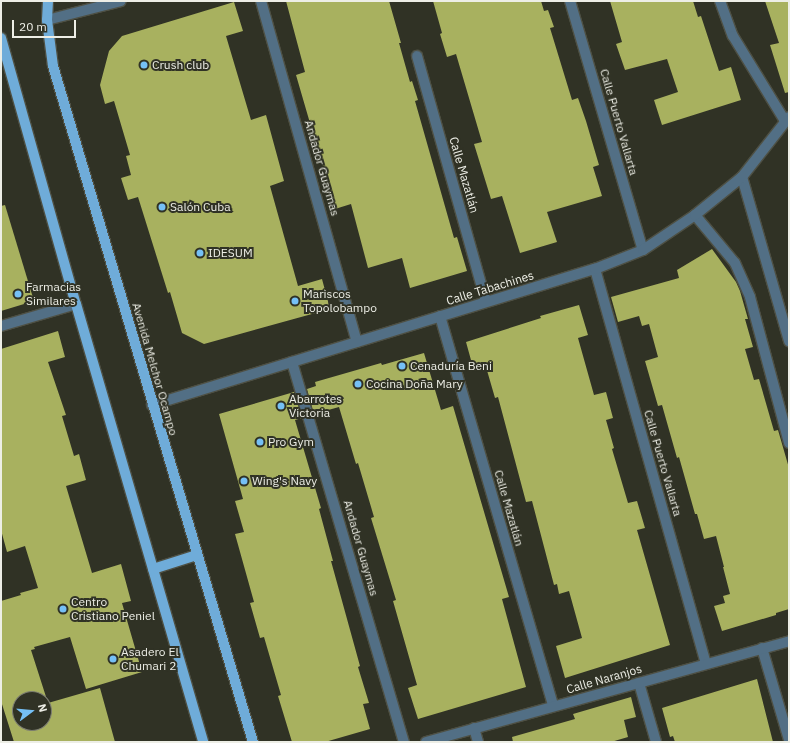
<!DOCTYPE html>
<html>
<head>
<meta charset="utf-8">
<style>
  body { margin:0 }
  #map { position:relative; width:790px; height:743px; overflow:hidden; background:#303225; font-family:"IBM Plex Sans",sans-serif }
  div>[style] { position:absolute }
  .building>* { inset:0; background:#a8b15f }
  .roads { filter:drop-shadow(1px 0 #4e5044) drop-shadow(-1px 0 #4e5044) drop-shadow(0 1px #4e5044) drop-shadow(0 -1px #4e5044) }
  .pedestrian>* { height:10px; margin:-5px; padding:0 5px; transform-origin:5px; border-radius:5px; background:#526f85 }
  .minor>* { height:10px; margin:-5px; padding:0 5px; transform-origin:5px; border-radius:5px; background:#526f85 }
  .primary>* { height:10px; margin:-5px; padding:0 5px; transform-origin:5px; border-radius:5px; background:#6facd9 }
  .dots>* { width:11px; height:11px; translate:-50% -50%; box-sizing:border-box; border:2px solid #303225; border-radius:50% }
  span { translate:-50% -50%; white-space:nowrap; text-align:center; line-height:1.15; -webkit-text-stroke:4px #303225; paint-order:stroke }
  .poi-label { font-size:12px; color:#edeee6 }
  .left { translate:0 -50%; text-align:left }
  .street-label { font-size:12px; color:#edeee6 }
  .frame { position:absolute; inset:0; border:2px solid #edeee6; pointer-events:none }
  .north { position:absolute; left:12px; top:691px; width:40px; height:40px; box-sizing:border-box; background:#303225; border:1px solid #7c7d72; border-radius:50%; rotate:74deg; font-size:11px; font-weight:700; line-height:16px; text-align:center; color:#edeee6 }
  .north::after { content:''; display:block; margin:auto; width:14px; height:18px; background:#75c0f6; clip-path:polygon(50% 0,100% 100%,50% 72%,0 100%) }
  .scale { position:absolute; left:12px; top:20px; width:64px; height:18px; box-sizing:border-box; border:2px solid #edeee6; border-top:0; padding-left:5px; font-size:12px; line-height:14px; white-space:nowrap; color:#edeee6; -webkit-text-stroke:3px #303225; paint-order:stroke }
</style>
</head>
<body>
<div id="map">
  <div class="building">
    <i style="clip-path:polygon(286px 1px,389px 1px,401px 43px,399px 43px,410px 82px,412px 81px,418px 100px,415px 101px,454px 238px,457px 237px,467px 271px,410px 288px,402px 258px,368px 268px,351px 204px,335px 209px,296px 75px,305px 72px)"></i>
    <i style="clip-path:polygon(433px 1px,541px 1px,544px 11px,548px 10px,554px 27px,550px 28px,572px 100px,578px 98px,586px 121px,599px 165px,593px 167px,602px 196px,547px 212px,557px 242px,520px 253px,502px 196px,491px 199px,474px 144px,482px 142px,456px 54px,447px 57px,440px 34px,442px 33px)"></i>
    <i style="clip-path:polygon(610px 1px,693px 1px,698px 17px,701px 16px,719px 71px,731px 67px,741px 100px,662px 125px,654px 100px,678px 92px,667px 59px,625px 70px,616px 44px,622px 42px)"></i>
    <i style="clip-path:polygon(765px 1px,789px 1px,789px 92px,785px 93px,770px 45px,779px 43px)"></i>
    <i style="clip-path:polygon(234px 2px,243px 31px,226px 36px,251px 120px,266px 115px,284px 181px,270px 186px,298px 286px,322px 279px,330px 309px,204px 344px,182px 333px,170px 292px,168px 293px,138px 197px,128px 200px,121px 178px,131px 175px,126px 156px,130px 155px,114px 101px,105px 104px,100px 85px,109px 51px,122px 36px)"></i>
    <i style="clip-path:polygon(5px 205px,34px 301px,1px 311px,1px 206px)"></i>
    <i style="clip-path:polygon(712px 249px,736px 282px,740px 291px,748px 319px,745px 319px,753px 347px,745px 349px,754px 380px,759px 379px,774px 431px,778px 430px,789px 468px,789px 609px,776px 613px,776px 615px,722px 631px,714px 606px,725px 603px,723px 596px,730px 594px,723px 567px,724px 567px,716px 536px,704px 539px,697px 514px,695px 514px,679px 457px,677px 458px,662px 405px,658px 406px,645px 361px,658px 357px,649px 324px,642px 326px,639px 316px,618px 322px,611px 297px,679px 278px,677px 270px)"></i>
    <i style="clip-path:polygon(579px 305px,588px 335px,578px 338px,594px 395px,606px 392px,613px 418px,606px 420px,614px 448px,612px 449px,628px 503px,637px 501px,645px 528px,637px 530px,670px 645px,565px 678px,556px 646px,582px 638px,569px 591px,559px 594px,557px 584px,554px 585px,532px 501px,526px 502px,498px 397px,495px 398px,486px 367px,474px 371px,466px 342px,541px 318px,540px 316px)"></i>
    <i style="clip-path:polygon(evenodd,58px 331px,65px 357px,48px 362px,66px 415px,62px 416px,74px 456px,79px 454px,86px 480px,66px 486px,92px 573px,121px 564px,131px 601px,122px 603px,142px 672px,86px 689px,70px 637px,34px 647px,35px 649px,31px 650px,48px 703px,100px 688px,115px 742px,14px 742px,1px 701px,1px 601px,21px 595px,20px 593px,38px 588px,25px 546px,7px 552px,1px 530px,1px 349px,58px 331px,20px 699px,44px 699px,44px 723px,20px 723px,20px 699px)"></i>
    <i style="clip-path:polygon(424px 353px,441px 410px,453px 406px,509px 597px,502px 599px,526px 687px,418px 719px,408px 688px,417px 685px,393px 601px,396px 600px,371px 518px,374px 517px,358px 463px,356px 464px,339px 407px,314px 414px,307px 389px,316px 386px,315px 382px,381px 363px,382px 365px)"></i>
    <i style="clip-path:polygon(294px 392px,302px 418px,295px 420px,321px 508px,319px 509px,333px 561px,331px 561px,360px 666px,358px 667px,369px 703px,363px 704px,370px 729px,325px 742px,292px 742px,278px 696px,281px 695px,264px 637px,260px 638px,250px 603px,254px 602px,235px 534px,244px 532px,235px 501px,243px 499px,219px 414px)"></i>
    <i style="clip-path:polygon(757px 679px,773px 742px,675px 742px,673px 736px,670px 737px,662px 708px)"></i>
    <i style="clip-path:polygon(631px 697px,636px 717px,624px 720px,628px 737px,611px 742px,513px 742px,512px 737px,575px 719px,573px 714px)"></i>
  </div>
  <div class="roads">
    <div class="pedestrian">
      <i style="left:639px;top:683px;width:61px;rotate:73.9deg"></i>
    </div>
    <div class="minor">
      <i style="left:261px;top:1px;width:354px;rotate:74.3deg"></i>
      <i style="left:570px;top:1px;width:259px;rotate:73.7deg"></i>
      <i style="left:720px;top:1px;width:37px;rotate:70deg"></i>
      <i style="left:733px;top:36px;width:100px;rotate:58.5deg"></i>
      <i style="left:47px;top:20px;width:76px;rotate:-14.4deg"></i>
      <i style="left:417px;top:56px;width:255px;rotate:74.3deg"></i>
      <i style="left:742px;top:177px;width:171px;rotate:74deg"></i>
      <i style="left:695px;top:215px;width:62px;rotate:50.2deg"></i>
      <i style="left:735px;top:263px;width:37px;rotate:66deg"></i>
      <i style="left:750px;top:297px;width:151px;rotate:75deg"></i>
      <i style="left:595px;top:269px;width:410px;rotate:74.3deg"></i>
      <i style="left:440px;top:316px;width:406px;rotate:73.8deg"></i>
      <i style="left:1px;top:326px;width:78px;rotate:-16.3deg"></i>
      <i style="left:292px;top:362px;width:396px;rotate:73.6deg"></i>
      <i style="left:152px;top:405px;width:463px;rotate:-17.1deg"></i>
      <i style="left:595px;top:269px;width:52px;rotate:-21.6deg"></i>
      <i style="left:643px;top:250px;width:63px;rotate:-33.9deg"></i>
      <i style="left:695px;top:215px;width:60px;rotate:-39deg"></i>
      <i style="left:742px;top:177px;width:76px;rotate:-51.9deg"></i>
      <i style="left:762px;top:648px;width:96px;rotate:73.6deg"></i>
      <i style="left:474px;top:728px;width:15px;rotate:74deg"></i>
      <i style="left:426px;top:742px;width:377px;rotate:-15.5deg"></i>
    </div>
    <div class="primary">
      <i style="left:48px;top:1px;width:19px;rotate:93deg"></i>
      <i style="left:47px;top:20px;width:46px;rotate:82.6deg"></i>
      <i style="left:53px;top:66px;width:705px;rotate:73.52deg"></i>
      <i style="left:1px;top:38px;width:276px;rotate:74.3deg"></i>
      <i style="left:76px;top:304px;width:456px;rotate:73.8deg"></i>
      <i style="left:153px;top:569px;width:46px;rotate:-17.7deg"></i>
    </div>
  </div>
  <div class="dots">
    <i style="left:144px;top:65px;background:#75c0f6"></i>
    <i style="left:162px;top:207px;background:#75c0f6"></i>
    <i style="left:200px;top:253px;background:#75c0f6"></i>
    <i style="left:18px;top:294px;background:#75c0f6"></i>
    <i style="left:295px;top:301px;background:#75c0f6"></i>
    <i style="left:402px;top:366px;background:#75c0f6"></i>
    <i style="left:358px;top:384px;background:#75c0f6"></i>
    <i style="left:281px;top:406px;background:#75c0f6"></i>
    <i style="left:260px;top:442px;background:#75c0f6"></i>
    <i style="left:244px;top:481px;background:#75c0f6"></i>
    <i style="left:63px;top:609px;background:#75c0f6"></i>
    <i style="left:113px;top:659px;background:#75c0f6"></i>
  </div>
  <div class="poi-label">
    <span class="left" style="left:152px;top:65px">Crush club</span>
    <span class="left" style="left:170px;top:207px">Salón Cuba</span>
    <span class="left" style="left:208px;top:253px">IDESUM</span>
    <span class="left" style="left:26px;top:294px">Farmacias<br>Similares</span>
    <span class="left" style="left:303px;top:301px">Mariscos<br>Topolobampo</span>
    <span class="left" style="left:410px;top:366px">Cenaduría Beni</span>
    <span class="left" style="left:366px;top:384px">Cocina Doña Mary</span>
    <span class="left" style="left:289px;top:406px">Abarrotes<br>Victoria</span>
    <span class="left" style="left:268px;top:442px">Pro Gym</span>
    <span class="left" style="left:252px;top:481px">Wing's Navy</span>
    <span class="left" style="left:71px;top:609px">Centro<br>Cristiano Peniel</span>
    <span class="left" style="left:121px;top:659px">Asadero El<br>Chumari 2</span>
  </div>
  <div class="street-label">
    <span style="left:619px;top:122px;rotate:74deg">Calle Puerto Vallarta</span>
    <span style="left:322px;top:168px;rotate:74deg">Andador Guaymas</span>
    <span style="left:464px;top:175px;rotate:74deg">Calle Mazatlán</span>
    <span style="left:490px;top:288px;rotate:-17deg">Calle Tabachines</span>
    <span style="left:155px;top:369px;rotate:74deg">Avenida Melchor Ocampo</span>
    <span style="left:663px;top:463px;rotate:74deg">Calle Puerto Vallarta</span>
    <span style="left:509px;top:508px;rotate:74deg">Calle Mazatlán</span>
    <span style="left:361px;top:548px;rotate:74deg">Andador Guaymas</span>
    <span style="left:604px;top:679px;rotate:-16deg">Calle Naranjos</span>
  </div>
  <div class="frame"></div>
  <div class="north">N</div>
  <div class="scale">20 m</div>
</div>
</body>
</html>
